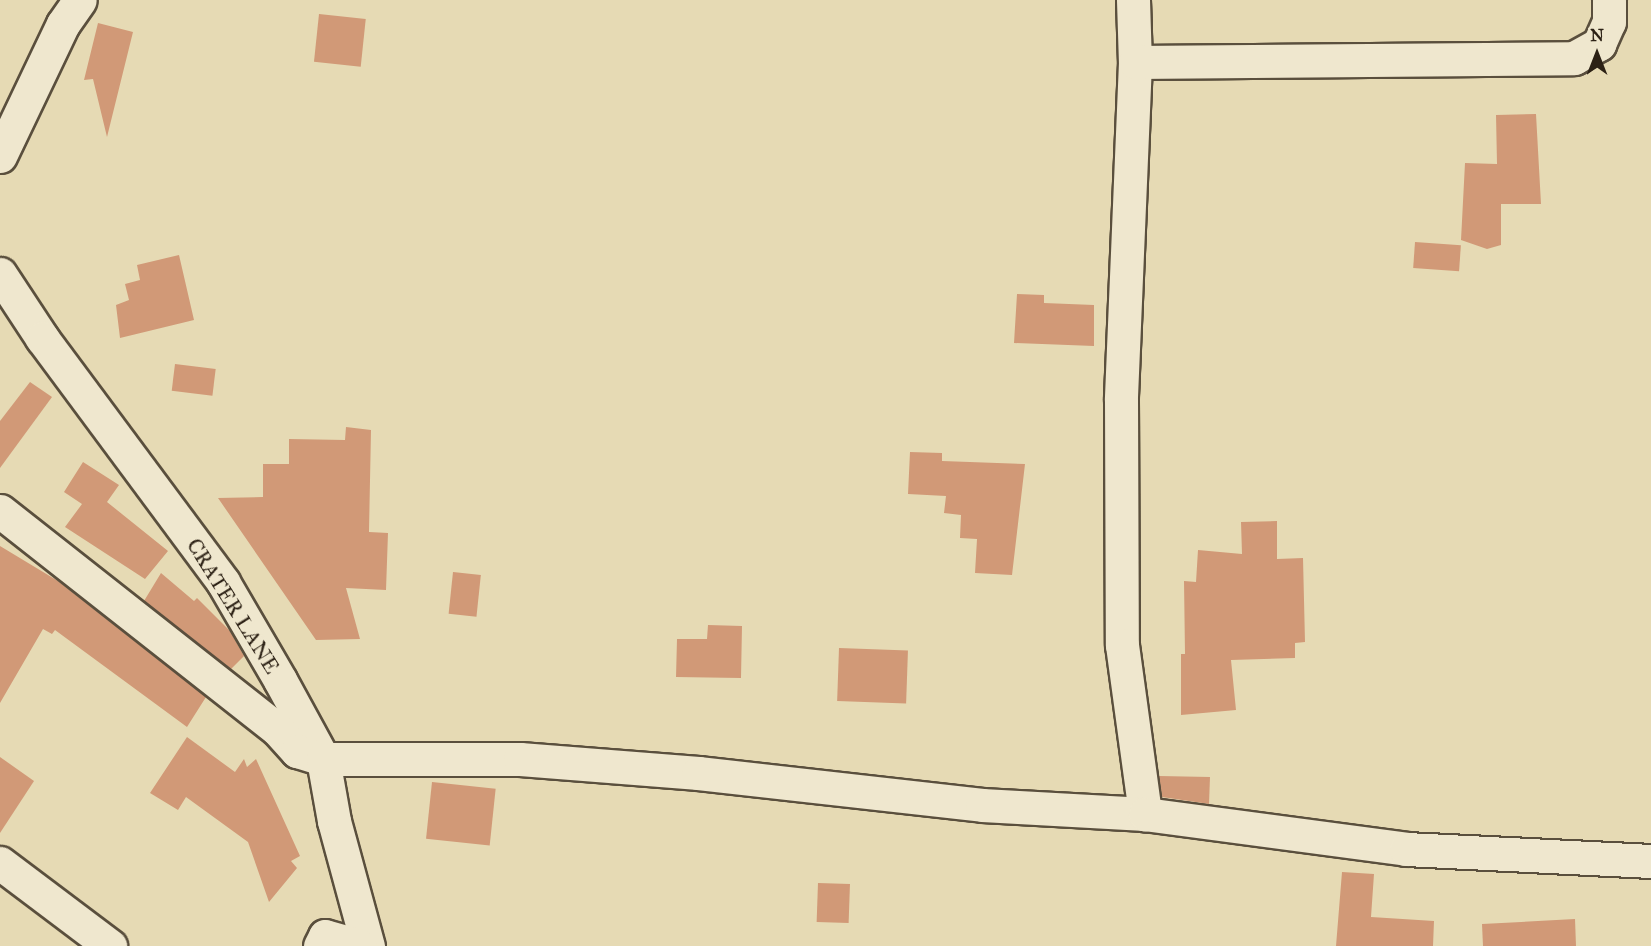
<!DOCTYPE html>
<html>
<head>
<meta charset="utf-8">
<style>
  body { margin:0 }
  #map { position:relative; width:1651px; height:946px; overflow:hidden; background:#e6dab4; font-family:"IM FELL Great Primer",serif }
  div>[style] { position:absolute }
  .building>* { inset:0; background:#d19977; transform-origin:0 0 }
  .roads { filter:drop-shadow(2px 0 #5a4f3d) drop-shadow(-2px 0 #5a4f3d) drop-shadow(0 2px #5a4f3d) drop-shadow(0 -2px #5a4f3d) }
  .minor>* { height:33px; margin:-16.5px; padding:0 16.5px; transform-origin:16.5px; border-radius:16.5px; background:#efe7ce }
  span { translate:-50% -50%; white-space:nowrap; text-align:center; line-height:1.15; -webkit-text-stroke:4.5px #efe7ce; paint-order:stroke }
  .street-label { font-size:21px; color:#2c2115 }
  .north { position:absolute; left:1567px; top:24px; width:60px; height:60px; -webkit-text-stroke:4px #efe7ce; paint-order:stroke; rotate:0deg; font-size:16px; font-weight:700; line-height:24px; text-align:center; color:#2c2115 }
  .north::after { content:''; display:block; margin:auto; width:21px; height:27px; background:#2c2115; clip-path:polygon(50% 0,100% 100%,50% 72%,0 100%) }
</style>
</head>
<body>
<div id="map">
  <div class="building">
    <i style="left:319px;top:14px;width:47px;height:48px;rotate:6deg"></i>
    <i style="clip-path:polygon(98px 23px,133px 32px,107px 137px,93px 79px,84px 80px)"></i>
    <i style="clip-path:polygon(1536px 114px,1541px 204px,1501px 204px,1501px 245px,1487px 249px,1461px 240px,1465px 163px,1497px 164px,1496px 115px)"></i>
    <i style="left:1415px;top:242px;width:46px;height:26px;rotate:4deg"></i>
    <i style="clip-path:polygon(179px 255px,194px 320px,120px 338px,116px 305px,129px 300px,125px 284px,140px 280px,137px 265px)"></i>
    <i style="clip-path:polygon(1017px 294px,1044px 295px,1044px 303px,1094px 305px,1094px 346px,1014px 343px)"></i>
    <i style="left:175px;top:364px;width:41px;height:27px;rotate:7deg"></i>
    <i style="clip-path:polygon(30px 382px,52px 397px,0 468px,0 421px)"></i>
    <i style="clip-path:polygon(346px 427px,371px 430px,369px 532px,388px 533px,386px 590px,346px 588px,360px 639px,316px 640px,218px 498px,263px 497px,263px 464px,289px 464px,289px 439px,345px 440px)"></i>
    <i style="clip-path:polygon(910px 452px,942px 453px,942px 461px,1025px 464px,1012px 575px,975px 573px,977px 539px,960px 538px,961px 515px,944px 513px,946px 496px,908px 494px)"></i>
    <i style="clip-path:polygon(83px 462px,119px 485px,107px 502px,168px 551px,145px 579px,65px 527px,82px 504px,64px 492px)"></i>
    <i style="clip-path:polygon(1277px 521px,1277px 559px,1303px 558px,1305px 642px,1295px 643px,1295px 658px,1231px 660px,1236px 710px,1181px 715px,1181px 654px,1185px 654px,1184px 581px,1196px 582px,1198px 550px,1242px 554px,1241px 522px)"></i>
    <i style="clip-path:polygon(0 546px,58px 581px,206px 697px,187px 727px,55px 630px,52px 634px,43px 629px,0 703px)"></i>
    <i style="left:453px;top:572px;width:28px;height:42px;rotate:6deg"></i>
    <i style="clip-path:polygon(161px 573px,194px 601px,197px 598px,230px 631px,244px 656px,231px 669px,144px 601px)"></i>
    <i style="clip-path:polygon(708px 625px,742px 626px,741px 678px,676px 677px,677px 639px,707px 639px)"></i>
    <i style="left:839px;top:648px;width:69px;height:53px;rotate:2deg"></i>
    <i style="clip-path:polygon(187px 737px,235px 772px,244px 759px,247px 767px,256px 759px,300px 856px,291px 861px,297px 868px,269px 902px,248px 842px,186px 797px,178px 810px,150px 793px)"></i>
    <i style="clip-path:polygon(0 757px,34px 781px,0 833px)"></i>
    <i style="clip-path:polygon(1159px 776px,1210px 777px,1209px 804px,1162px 797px)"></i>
    <i style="left:432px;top:782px;width:64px;height:57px;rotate:6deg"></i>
    <i style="clip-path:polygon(1342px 872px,1374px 874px,1371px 917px,1434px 921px,1433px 946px,1336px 946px)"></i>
    <i style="left:818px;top:883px;width:32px;height:39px;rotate:2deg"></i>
    <i style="clip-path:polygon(1575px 919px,1576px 946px,1483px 946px,1482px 924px)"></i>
  </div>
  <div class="roads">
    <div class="minor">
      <i style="left:1133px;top:0;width:62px;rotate:88.2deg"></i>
      <i style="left:1135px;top:62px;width:338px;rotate:92.4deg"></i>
      <i style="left:1121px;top:400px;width:245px;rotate:89.8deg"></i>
      <i style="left:1122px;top:645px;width:171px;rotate:82.2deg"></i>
      <i style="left:1135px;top:62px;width:439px;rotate:-0.5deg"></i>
      <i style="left:1574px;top:58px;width:29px;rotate:-29deg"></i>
      <i style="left:1599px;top:44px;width:24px;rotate:-66deg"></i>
      <i style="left:1609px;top:22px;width:22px;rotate:-90deg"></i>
      <i style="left:0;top:156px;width:146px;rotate:-64.5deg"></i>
      <i style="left:63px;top:24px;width:29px;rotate:-55deg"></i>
      <i style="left:0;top:274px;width:77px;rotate:56.7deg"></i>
      <i style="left:42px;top:338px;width:304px;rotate:53.4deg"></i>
      <i style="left:223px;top:582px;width:113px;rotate:59.8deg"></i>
      <i style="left:280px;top:680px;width:90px;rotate:61.4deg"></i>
      <i style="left:323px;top:759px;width:63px;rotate:79.9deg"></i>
      <i style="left:334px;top:821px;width:130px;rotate:74.8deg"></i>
      <i style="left:0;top:511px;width:352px;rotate:38.2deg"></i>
      <i style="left:277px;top:729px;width:30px;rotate:48deg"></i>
      <i style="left:297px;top:751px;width:27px;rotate:17deg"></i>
      <i style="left:323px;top:759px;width:197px"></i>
      <i style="left:520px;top:759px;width:179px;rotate:4.5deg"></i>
      <i style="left:698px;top:773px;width:286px;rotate:6.4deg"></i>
      <i style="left:982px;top:805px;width:163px;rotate:3.2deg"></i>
      <i style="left:1145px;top:814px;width:263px;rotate:7.6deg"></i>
      <i style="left:1406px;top:849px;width:245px;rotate:2.8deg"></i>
      <i style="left:0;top:863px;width:138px;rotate:37deg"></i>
      <i style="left:320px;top:946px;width:11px;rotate:-63deg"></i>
      <i style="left:325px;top:936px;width:36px;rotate:16deg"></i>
    </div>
  </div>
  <div class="street-label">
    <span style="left:233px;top:606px;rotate:58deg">CRATER LANE</span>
  </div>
  <div class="north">N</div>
</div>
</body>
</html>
